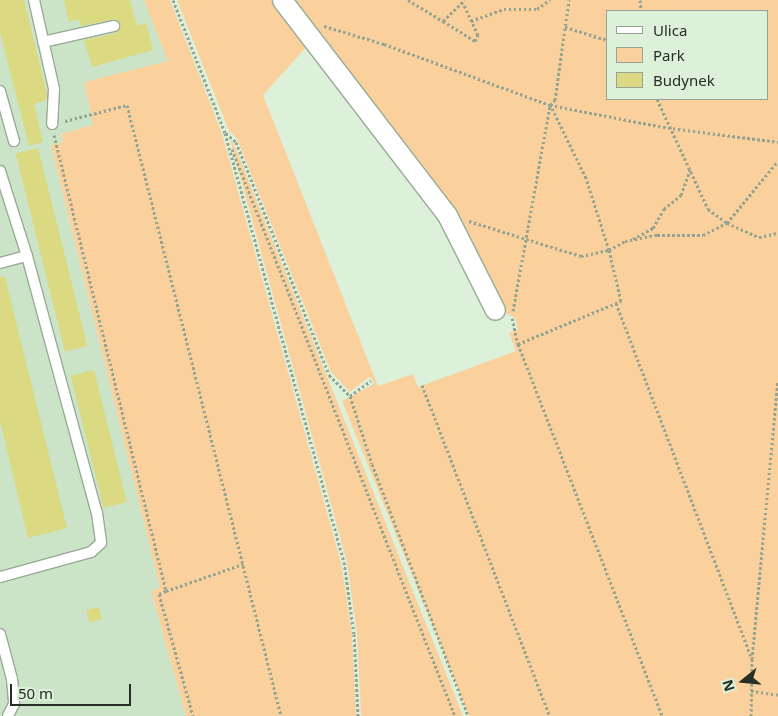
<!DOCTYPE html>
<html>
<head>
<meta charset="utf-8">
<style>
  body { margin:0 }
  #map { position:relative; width:778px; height:716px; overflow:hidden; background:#ddf1da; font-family:"Noto Sans",sans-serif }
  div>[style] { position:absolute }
  .built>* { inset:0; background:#cbe3c7 }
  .green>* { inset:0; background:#fad19c }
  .building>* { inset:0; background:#dbd982; transform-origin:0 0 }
  .path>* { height:3px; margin-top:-1.5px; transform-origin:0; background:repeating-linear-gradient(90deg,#95a492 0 2.5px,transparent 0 5px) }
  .roads { filter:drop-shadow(1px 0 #98ab95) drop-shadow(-1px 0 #98ab95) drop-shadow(0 1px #98ab95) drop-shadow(0 -1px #98ab95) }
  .lane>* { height:10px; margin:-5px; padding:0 5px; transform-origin:5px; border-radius:5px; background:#fff }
  .street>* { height:19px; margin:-9.5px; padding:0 9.5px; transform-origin:9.5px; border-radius:9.5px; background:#fff }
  span { translate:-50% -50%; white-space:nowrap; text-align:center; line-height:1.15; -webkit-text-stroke:4px #ddf1da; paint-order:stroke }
  .legend { position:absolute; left:606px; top:10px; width:162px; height:90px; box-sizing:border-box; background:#ddf1da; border:1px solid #94a392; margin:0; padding:6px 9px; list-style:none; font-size:15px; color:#262e25 }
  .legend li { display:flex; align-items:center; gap:10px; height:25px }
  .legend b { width:25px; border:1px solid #94a392 }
  .north { position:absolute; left:718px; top:656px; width:50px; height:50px; -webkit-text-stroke:4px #ddf1da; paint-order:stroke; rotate:253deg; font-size:14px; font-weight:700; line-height:20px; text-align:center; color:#262e25 }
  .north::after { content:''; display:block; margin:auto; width:18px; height:22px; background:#262e25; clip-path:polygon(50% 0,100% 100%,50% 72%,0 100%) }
  .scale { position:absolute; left:10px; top:684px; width:121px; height:22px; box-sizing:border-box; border:2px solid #262e25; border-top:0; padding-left:6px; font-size:15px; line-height:18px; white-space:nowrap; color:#262e25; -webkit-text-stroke:4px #ddf1da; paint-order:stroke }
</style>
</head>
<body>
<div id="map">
  <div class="built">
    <i style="clip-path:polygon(0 0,144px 0,168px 61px,84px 82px,93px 125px,61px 134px,63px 142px,51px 145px,160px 588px,151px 591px,186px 716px,0 716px)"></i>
  </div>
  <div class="green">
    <i style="clip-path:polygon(144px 0,170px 0,222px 134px,341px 563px,352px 634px,356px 716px,186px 716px,151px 591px,160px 588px,51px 145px,63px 142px,61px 134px,93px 125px,84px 82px,168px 61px)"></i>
    <i style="clip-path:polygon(evenodd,177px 0,277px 0,310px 43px,263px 95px,378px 386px,413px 374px,418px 387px,516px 351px,509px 333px,518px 330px,515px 318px,499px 308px,295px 0,778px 0,778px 716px,469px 716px,342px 401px,374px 384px,372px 379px,369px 377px,350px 392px,331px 372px,237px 139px,229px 131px,177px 0,607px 11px,767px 11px,767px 99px,607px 99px,607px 11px)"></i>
    <i style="clip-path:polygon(230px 140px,234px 144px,463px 716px,361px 716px,357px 633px,347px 562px)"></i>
  </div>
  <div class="building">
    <i style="clip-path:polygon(0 0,24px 0,47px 94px,46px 100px,34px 104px,43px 142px,29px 146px,0 32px)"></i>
    <i style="clip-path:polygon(64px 0,130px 0,137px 26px,146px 23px,153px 50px,92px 67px,84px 40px,116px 33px,121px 24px,116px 19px,81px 26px,79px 19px,69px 22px)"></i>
    <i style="left:38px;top:148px;width:204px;height:23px;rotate:76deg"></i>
    <i style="clip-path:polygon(0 277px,5px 277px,67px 528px,28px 538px,0 421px)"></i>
    <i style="left:94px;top:370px;width:136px;height:24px;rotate:76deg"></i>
    <i style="left:99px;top:607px;width:13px;height:13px;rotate:77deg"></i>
  </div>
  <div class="path">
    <i style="left:173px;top:0;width:143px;rotate:68.6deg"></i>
    <i style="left:225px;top:133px;width:445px;rotate:74.5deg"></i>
    <i style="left:344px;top:562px;width:73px;rotate:82.1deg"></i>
    <i style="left:354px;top:634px;width:82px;rotate:87.2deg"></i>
    <i style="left:408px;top:0;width:41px;rotate:31deg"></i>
    <i style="left:443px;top:21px;width:30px;rotate:-44deg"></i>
    <i style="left:640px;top:0;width:11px;rotate:85deg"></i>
    <i style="left:443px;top:21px;width:38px;rotate:32deg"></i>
    <i style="left:475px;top:41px;width:7px;rotate:-63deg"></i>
    <i style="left:478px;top:35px;width:35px;rotate:-115deg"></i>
    <i style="left:471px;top:21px;width:35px;rotate:-20deg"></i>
    <i style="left:504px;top:9px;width:33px"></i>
    <i style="left:537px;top:9px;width:16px;rotate:-35deg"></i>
    <i style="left:324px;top:26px;width:63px;rotate:16.7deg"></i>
    <i style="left:384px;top:44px;width:177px;rotate:20.2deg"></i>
    <i style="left:550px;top:105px;width:115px;rotate:11deg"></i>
    <i style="left:663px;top:127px;width:116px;rotate:7.4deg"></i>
    <i style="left:565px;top:27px;width:44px;rotate:17.2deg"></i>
    <i style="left:657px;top:99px;width:121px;rotate:65.1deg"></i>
    <i style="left:708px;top:209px;width:24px;rotate:36deg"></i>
    <i style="left:727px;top:223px;width:35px;rotate:24deg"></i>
    <i style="left:759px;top:237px;width:19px;rotate:-12deg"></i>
    <i style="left:65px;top:121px;width:64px;rotate:-14.5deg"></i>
    <i style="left:127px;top:105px;width:630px;rotate:75.85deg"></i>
    <i style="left:226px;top:133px;width:13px;rotate:42deg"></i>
    <i style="left:236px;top:142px;width:251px;rotate:68.2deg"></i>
    <i style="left:329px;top:375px;width:30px;rotate:45deg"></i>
    <i style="left:350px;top:396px;width:71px;rotate:72.1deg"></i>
    <i style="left:372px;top:464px;width:270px;rotate:69.1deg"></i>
    <i style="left:54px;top:135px;width:470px;rotate:76.2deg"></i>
    <i style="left:166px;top:591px;width:8px;rotate:157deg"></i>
    <i style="left:159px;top:594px;width:127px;rotate:74.4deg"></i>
    <i style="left:232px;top:149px;width:609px;rotate:68.53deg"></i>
    <i style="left:469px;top:221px;width:117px;rotate:17.4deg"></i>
    <i style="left:581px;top:256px;width:29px;rotate:-12deg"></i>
    <i style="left:609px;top:250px;width:18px;rotate:-29deg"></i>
    <i style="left:625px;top:241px;width:33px;rotate:-11deg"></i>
    <i style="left:657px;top:235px;width:46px"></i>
    <i style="left:703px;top:235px;width:27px;rotate:-27deg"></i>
    <i style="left:727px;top:223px;width:80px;rotate:-50.6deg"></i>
    <i style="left:633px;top:239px;width:23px;rotate:-29deg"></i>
    <i style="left:653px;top:228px;width:22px;rotate:-60deg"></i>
    <i style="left:664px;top:209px;width:22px;rotate:-39deg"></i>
    <i style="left:681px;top:195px;width:27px;rotate:-70deg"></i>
    <i style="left:616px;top:303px;width:381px;rotate:69.1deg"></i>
    <i style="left:513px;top:311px;width:209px;rotate:-79.8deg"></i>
    <i style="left:550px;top:105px;width:7px;rotate:-45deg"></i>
    <i style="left:555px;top:100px;width:101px;rotate:-82deg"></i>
    <i style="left:512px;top:318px;width:27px;rotate:77deg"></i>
    <i style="left:518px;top:344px;width:399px;rotate:68.8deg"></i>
    <i style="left:518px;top:344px;width:112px;rotate:-22.7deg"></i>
    <i style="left:621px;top:301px;width:52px;rotate:-103.2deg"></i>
    <i style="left:609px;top:250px;width:76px;rotate:-107.7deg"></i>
    <i style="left:586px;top:178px;width:80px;rotate:-115.9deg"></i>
    <i style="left:422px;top:385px;width:355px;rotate:68.9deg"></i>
    <i style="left:350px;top:396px;width:26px;rotate:-36deg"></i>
    <i style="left:166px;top:591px;width:82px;rotate:-19.3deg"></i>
    <i style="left:751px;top:691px;width:27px;rotate:8deg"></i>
    <i style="left:751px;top:716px;width:57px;rotate:-89deg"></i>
    <i style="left:752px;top:659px;width:279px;rotate:-84.7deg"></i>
  </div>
  <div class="roads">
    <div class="lane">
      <i style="left:34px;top:0;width:91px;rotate:77.3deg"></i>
      <i style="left:54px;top:89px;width:35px;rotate:93deg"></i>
      <i style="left:43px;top:42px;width:73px;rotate:-12.7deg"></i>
      <i style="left:0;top:91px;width:52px;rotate:74.4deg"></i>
      <i style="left:0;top:171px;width:89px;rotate:72.4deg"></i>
      <i style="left:27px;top:256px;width:266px;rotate:74.8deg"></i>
      <i style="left:97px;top:513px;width:30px;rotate:82deg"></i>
      <i style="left:101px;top:543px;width:13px;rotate:138deg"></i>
      <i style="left:91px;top:552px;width:94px;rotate:164.6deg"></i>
      <i style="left:0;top:263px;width:28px;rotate:-15deg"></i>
      <i style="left:0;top:634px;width:47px;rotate:75.1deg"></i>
      <i style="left:12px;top:679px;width:25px;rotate:85deg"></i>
      <i style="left:14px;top:704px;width:13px;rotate:117deg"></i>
    </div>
    <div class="street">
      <i style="left:282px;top:0;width:271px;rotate:52.5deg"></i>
      <i style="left:447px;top:215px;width:106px;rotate:63.2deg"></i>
    </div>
  </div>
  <ul class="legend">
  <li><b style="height:6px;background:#fff"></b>Ulica</li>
  <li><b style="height:14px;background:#fad19c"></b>Park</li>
  <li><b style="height:14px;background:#dbd982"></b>Budynek</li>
  </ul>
  <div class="north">N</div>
  <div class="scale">50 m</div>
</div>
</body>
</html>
